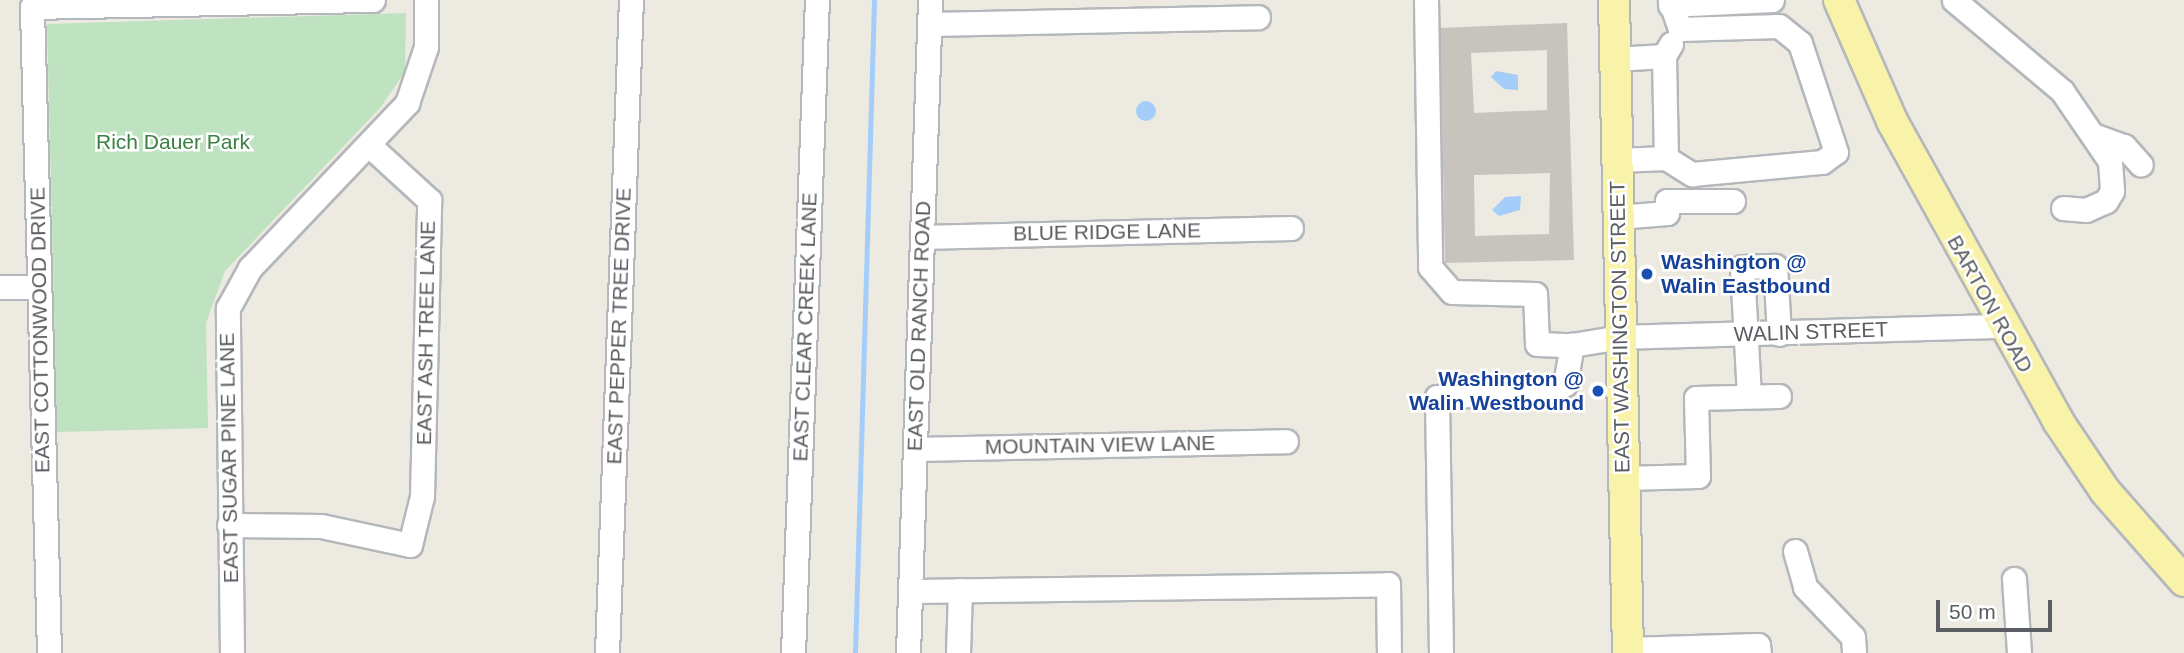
<!DOCTYPE html>
<html>
<head>
<meta charset="utf-8">
<style>
  body { margin:0 }
  #map { position:relative; width:2184px; height:653px; overflow:hidden; background:#eceae1; font-family:Arial,sans-serif }
  div>[style] { position:absolute }
  .green>* { inset:0; background:#bfe2c1 }
  .water>* { inset:0; background:#a4cef9 }
  .round { border-radius:50% }
  .stream>* { height:4.5px; margin:-2.25px; padding:0 2.25px; transform-origin:2.25px; border-radius:2.25px; background:#a4cef9 }
  .building>* { inset:0; background:#c7c4be }
  .roads { filter:drop-shadow(2px 0 #b4b7bb) drop-shadow(-2px 0 #b4b7bb) drop-shadow(0 2px #b4b7bb) drop-shadow(0 -2px #b4b7bb) }
  .minor>* { height:23px; margin:-11.5px; padding:0 11.5px; transform-origin:11.5px; border-radius:11.5px; background:#fff }
  .major>* { height:30px; margin:-15px; padding:0 15px; transform-origin:15px; border-radius:15px; background:#f9f2a9 }
  .dots>* { width:19px; height:19px; translate:-50% -50%; box-sizing:border-box; border:4px solid #fff; border-radius:50% }
  span { translate:-50% -50%; white-space:nowrap; text-align:center; line-height:1.15; -webkit-text-stroke:5px #fff; paint-order:stroke }
  .park-label { font-size:21px; color:#3a8142 }
  .street-label { font-size:21px; color:#5a5d61 }
  .transit-label { font-size:21px; color:#164399; font-weight:700 }
  .left { translate:0 -50%; text-align:left }
  .right { translate:-100% -50%; text-align:right }
  .scale { position:absolute; left:1936px; top:600px; width:116px; height:32px; box-sizing:border-box; border:4px solid #5a5d61; border-top:0; padding-left:9px; font-size:21px; line-height:24px; white-space:nowrap; color:#5a5d61; -webkit-text-stroke:5px #fff; paint-order:stroke }
</style>
</head>
<body>
<div id="map">
  <div class="green">
    <i style="clip-path:polygon(406px 13px,405px 72px,380px 108px,225px 271px,206px 323px,208px 428px,57px 432px,47px 24px)"></i>
  </div>
  <div class="water">
    <i style="clip-path:polygon(1496px 71px,1518px 75px,1518px 90px,1504px 89px,1491px 77px)"></i>
    <i class="round" style="left:1136px;top:101px;width:20px;height:20px"></i>
    <i style="clip-path:polygon(1521px 196px,1520px 210px,1499px 216px,1492px 210px,1505px 197px)"></i>
  </div>
  <div class="stream">
    <i style="left:855px;top:653px;width:653px;rotate:-88.33deg"></i>
  </div>
  <div class="building">
    <i style="clip-path:polygon(evenodd,1567px 23px,1574px 260px,1445px 263px,1440px 28px,1567px 23px,1547px 50px,1547px 110px,1474px 113px,1471px 53px,1547px 50px,1567px 23px,1550px 173px,1549px 234px,1475px 236px,1474px 175px,1550px 173px)"></i>
  </div>
  <div class="roads">
    <div class="minor">
      <i style="left:1426px;top:0;width:267px;rotate:89.1deg"></i>
      <i style="left:1430px;top:267px;width:33px;rotate:49deg"></i>
      <i style="left:1452px;top:292px;width:83px;rotate:1.4deg"></i>
      <i style="left:1535px;top:294px;width:50px;rotate:87.7deg"></i>
      <i style="left:1537px;top:344px;width:35px;rotate:2deg"></i>
      <i style="left:1954px;top:0;width:141px;rotate:40.1deg"></i>
      <i style="left:2062px;top:91px;width:85px;rotate:55.6deg"></i>
      <i style="left:2110px;top:161px;width:30px;rotate:86deg"></i>
      <i style="left:2112px;top:191px;width:12px;rotate:121deg"></i>
      <i style="left:2106px;top:201px;width:22px;rotate:156deg"></i>
      <i style="left:2086px;top:210px;width:23px;rotate:-175deg"></i>
      <i style="left:1670px;top:5px;width:102px;rotate:-2.8deg"></i>
      <i style="left:930px;top:24px;width:328px;rotate:-1.2deg"></i>
      <i style="left:1664px;top:56px;width:102px;rotate:88.9deg"></i>
      <i style="left:1615px;top:59px;width:49px;rotate:-3.5deg"></i>
      <i style="left:1664px;top:56px;width:14px;rotate:-60deg"></i>
      <i style="left:2093px;top:135px;width:33px;rotate:20deg"></i>
      <i style="left:2124px;top:146px;width:25px;rotate:48deg"></i>
      <i style="left:1617px;top:160px;width:49px;rotate:-2.3deg"></i>
      <i style="left:1666px;top:158px;width:31px;rotate:32deg"></i>
      <i style="left:1692px;top:174px;width:131px;rotate:-5.3deg"></i>
      <i style="left:1822px;top:162px;width:17px;rotate:-36deg"></i>
      <i style="left:1836px;top:152px;width:115px;rotate:-108.3deg"></i>
      <i style="left:1800px;top:43px;width:27px;rotate:-141deg"></i>
      <i style="left:1779px;top:26px;width:99px;rotate:178.3deg"></i>
      <i style="left:1680px;top:29px;width:31px;rotate:-109deg"></i>
      <i style="left:1618px;top:217px;width:49px;rotate:-4.7deg"></i>
      <i style="left:1667px;top:213px;width:12px;rotate:-90deg"></i>
      <i style="left:1667px;top:201px;width:66px"></i>
      <i style="left:922px;top:237px;width:369px;rotate:-1.4deg"></i>
      <i style="left:0;top:287px;width:39px;rotate:-1deg"></i>
      <i style="left:1749px;top:396px;width:129px;rotate:-93.1deg"></i>
      <i style="left:1742px;top:267px;width:33px;rotate:-2deg"></i>
      <i style="left:1775px;top:266px;width:68px;rotate:86.6deg"></i>
      <i style="left:915px;top:449px;width:371px;rotate:-1.2deg"></i>
      <i style="left:1624px;top:478px;width:74px;rotate:-1.5deg"></i>
      <i style="left:1698px;top:476px;width:78px;rotate:-91.5deg"></i>
      <i style="left:1696px;top:398px;width:83px;rotate:-1.4deg"></i>
      <i style="left:229px;top:525px;width:92px;rotate:0.6deg"></i>
      <i style="left:321px;top:526px;width:91px;rotate:12.1deg"></i>
      <i style="left:410px;top:545px;width:50px;rotate:-76.2deg"></i>
      <i style="left:422px;top:496px;width:296px;rotate:-88.6deg"></i>
      <i style="left:429px;top:200px;width:80px;rotate:-137.5deg"></i>
      <i style="left:1795px;top:551px;width:37px;rotate:74deg"></i>
      <i style="left:1805px;top:587px;width:69px;rotate:46.2deg"></i>
      <i style="left:1853px;top:637px;width:16px;rotate:86deg"></i>
      <i style="left:2014px;top:579px;width:74px;rotate:86.1deg"></i>
      <i style="left:910px;top:591px;width:478px;rotate:-0.8deg"></i>
      <i style="left:1388px;top:584px;width:69px;rotate:89.2deg"></i>
      <i style="left:1627px;top:649px;width:131px;rotate:-1.7deg"></i>
      <i style="left:1758px;top:645px;width:8px;rotate:83deg"></i>
      <i style="left:49px;top:653px;width:646px;rotate:-91.51deg"></i>
      <i style="left:32px;top:7px;width:341px;rotate:-1.2deg"></i>
      <i style="left:232px;top:653px;width:345px;rotate:-90.7deg"></i>
      <i style="left:228px;top:308px;width:46px;rotate:-61.2deg"></i>
      <i style="left:250px;top:268px;width:228px;rotate:-46.4deg"></i>
      <i style="left:407px;top:103px;width:59px;rotate:-71.3deg"></i>
      <i style="left:426px;top:47px;width:47px;rotate:-90deg"></i>
      <i style="left:607px;top:653px;width:653px;rotate:-87.9deg"></i>
      <i style="left:793px;top:653px;width:653px;rotate:-87.9deg"></i>
      <i style="left:908px;top:653px;width:653px;rotate:-88.07deg"></i>
      <i style="left:958px;top:653px;width:63px;rotate:-88.2deg"></i>
      <i style="left:1441px;top:653px;width:256px;rotate:-90.9deg"></i>
      <i style="left:1437px;top:397px;width:118px;rotate:-3.4deg"></i>
      <i style="left:1555px;top:390px;width:12px;rotate:-31deg"></i>
      <i style="left:1565px;top:384px;width:40px;rotate:-80deg"></i>
      <i style="left:1572px;top:345px;width:50px;rotate:-9.3deg"></i>
      <i style="left:1621px;top:337px;width:380px;rotate:-1.7deg"></i>
    </div>
    <div class="major">
      <i style="left:1614px;top:0;width:653px;rotate:88.77deg"></i>
      <i style="left:1839px;top:0;width:132px;rotate:66.3deg"></i>
      <i style="left:1892px;top:121px;width:343px;rotate:61deg"></i>
      <i style="left:2058px;top:421px;width:84px;rotate:56.1deg"></i>
      <i style="left:2105px;top:491px;width:120px;rotate:48.7deg"></i>
    </div>
  </div>
  <div class="dots">
    <i style="left:1647px;top:274px;background:#1a4fb4"></i>
    <i style="left:1598px;top:391px;background:#1a4fb4"></i>
  </div>
  <div class="park-label">
    <span style="left:173px;top:142px">Rich Dauer Park</span>
  </div>
  <div class="street-label">
    <span style="left:1107px;top:232px;rotate:-1deg">BLUE RIDGE LANE</span>
    <span style="left:1990px;top:304px;rotate:61deg">BARTON ROAD</span>
    <span style="left:619px;top:326px;rotate:-88deg">EAST PEPPER TREE DRIVE</span>
    <span style="left:919px;top:326px;rotate:-88deg">EAST OLD RANCH ROAD</span>
    <span style="left:805px;top:327px;rotate:-88deg">EAST CLEAR CREEK LANE</span>
    <span style="left:1620px;top:327px;rotate:-91deg">EAST WASHINGTON STREET</span>
    <span style="left:40px;top:330px;rotate:-91deg">EAST COTTONWOOD DRIVE</span>
    <span style="left:1811px;top:332px;rotate:-2deg">WALIN STREET</span>
    <span style="left:426px;top:333px;rotate:-89deg">EAST ASH TREE LANE</span>
    <span style="left:1100px;top:445px;rotate:-1deg">MOUNTAIN VIEW LANE</span>
    <span style="left:229px;top:458px;rotate:-91deg">EAST SUGAR PINE LANE</span>
  </div>
  <div class="transit-label">
    <span class="left" style="left:1661px;top:274px">Washington @<br>Walin Eastbound</span>
    <span class="right" style="left:1584px;top:391px">Washington @<br>Walin Westbound</span>
  </div>
  <div class="scale">50 m</div>
</div>
</body>
</html>
